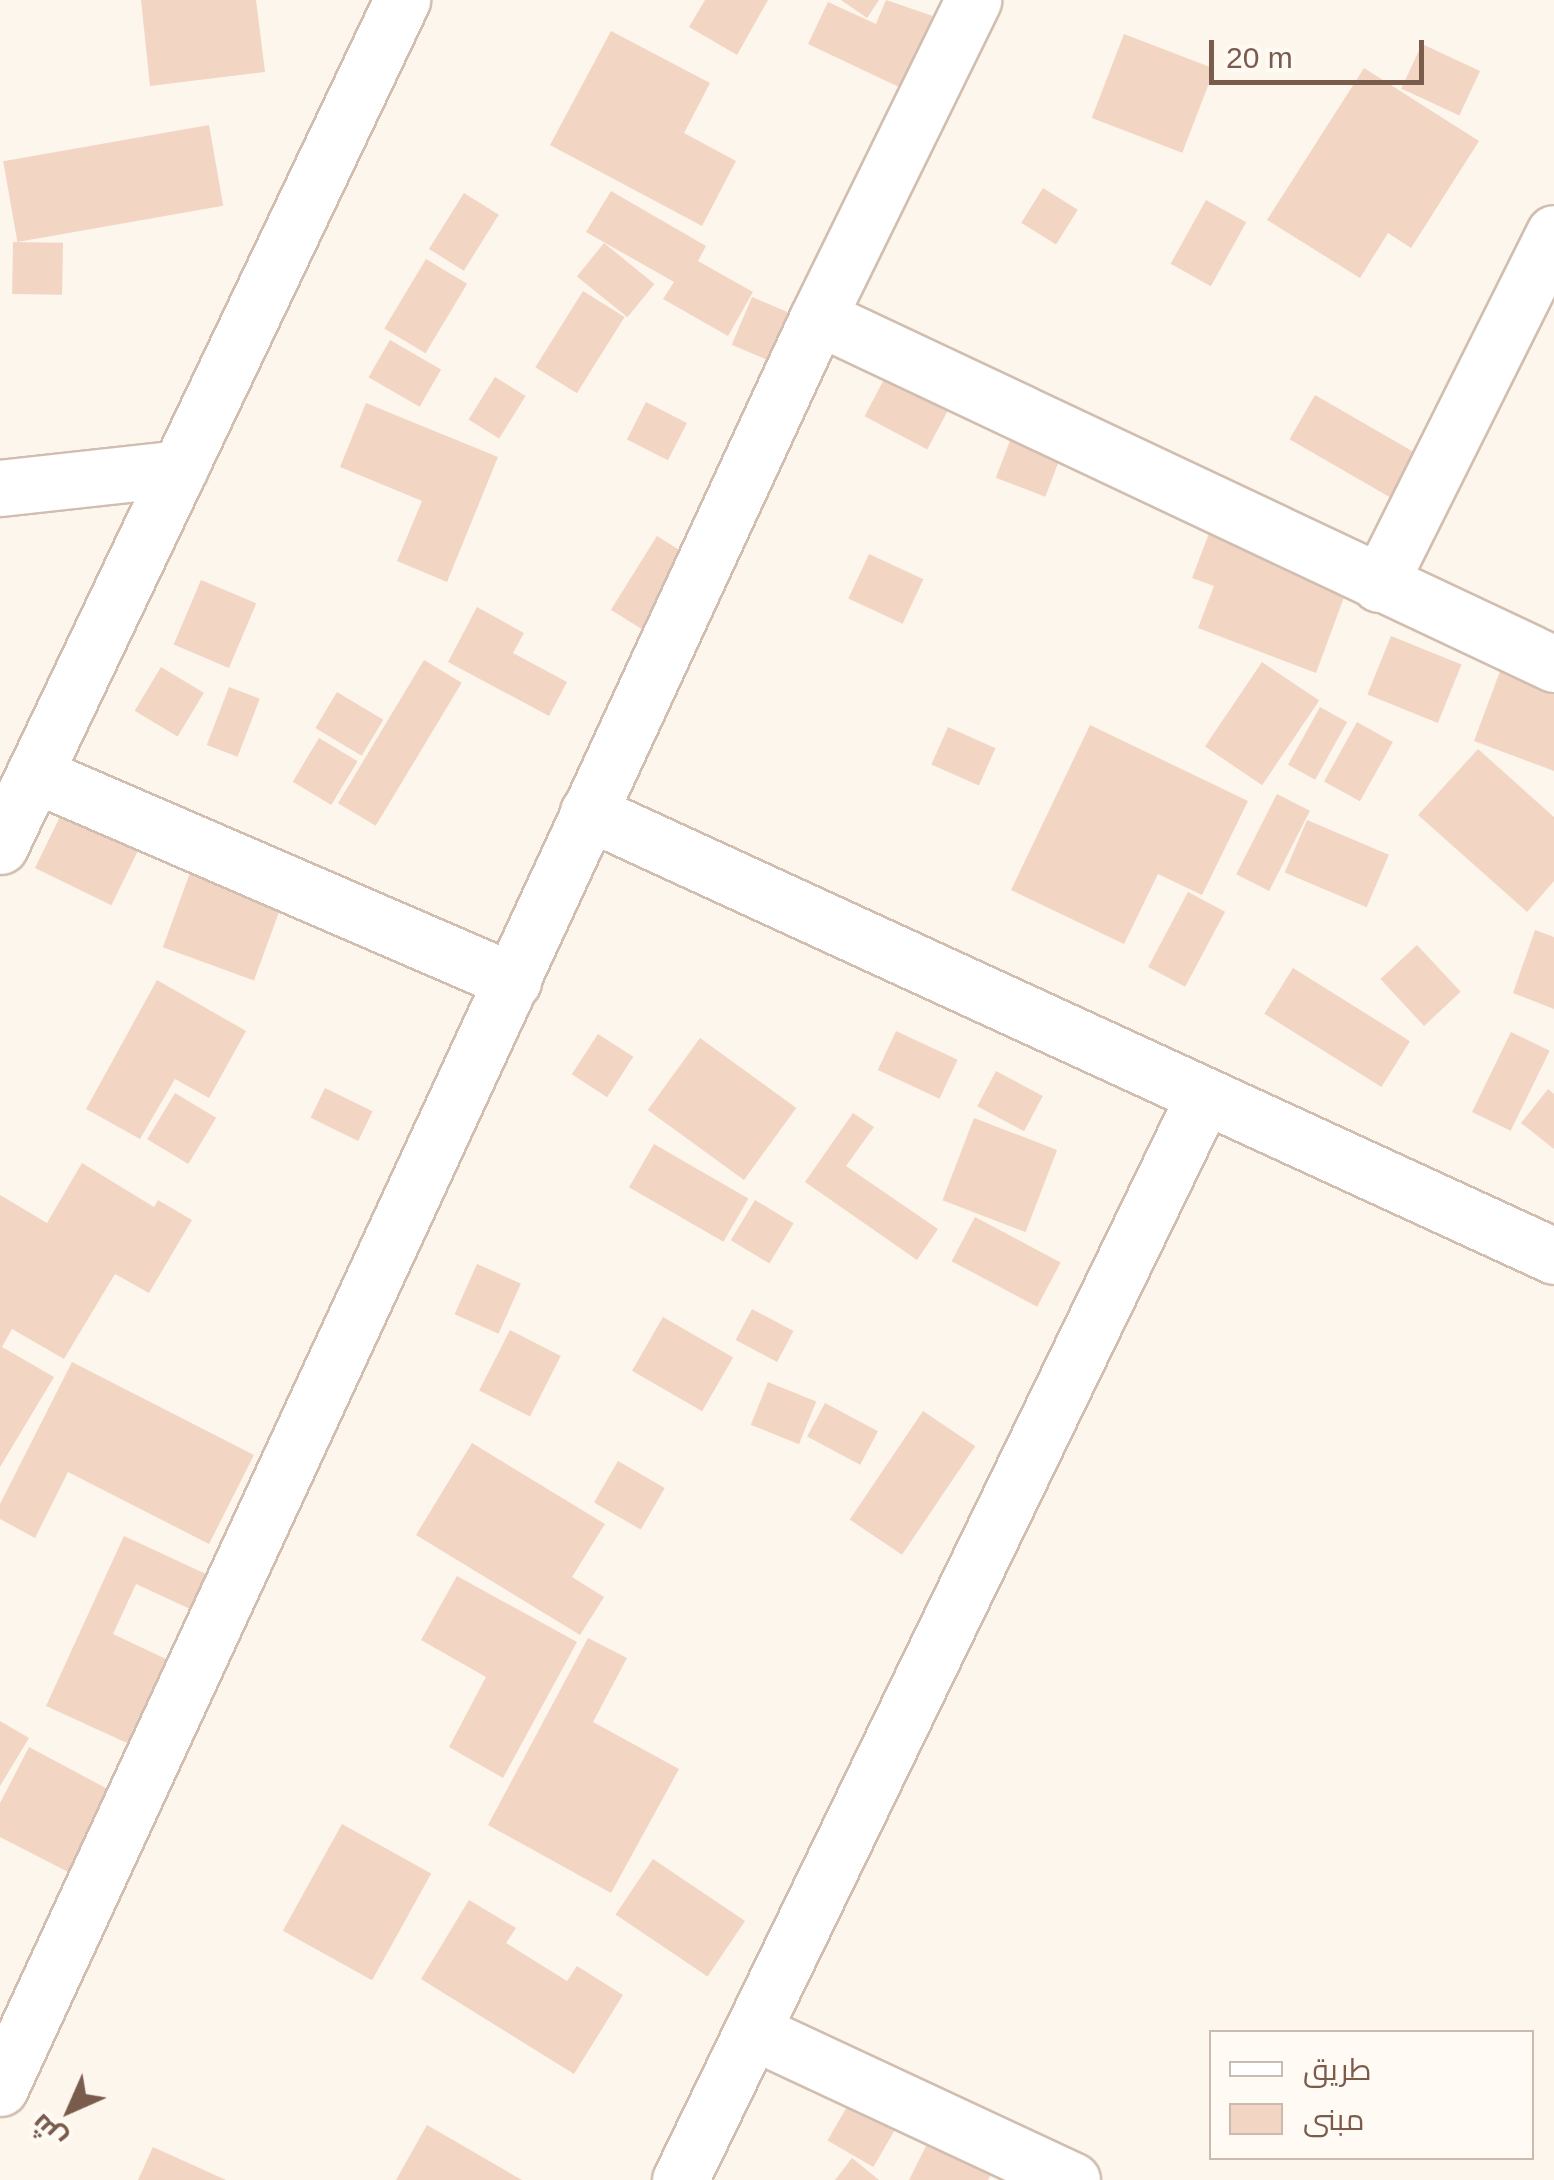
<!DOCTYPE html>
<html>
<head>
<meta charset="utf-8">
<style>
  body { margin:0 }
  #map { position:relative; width:1554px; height:2180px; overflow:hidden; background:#fdf6ec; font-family:Helvetica,Cairo,sans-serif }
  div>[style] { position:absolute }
  .building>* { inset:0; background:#f3d5c3; transform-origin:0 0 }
  .roads { filter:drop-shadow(2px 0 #d1beb0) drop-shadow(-2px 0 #d1beb0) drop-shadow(0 2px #d1beb0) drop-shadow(0 -2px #d1beb0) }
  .street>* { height:55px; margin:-27.5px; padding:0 27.5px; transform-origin:27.5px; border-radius:27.5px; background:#fff }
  span { translate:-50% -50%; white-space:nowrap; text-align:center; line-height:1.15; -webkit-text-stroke:8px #fffaf3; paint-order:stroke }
  .legend { position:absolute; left:1209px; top:2030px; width:325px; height:130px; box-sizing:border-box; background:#fffaf3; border:2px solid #cabbb1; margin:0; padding:12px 18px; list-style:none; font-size:30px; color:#7a5c4d }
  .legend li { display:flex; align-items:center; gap:20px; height:50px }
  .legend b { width:50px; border:2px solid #cabbb1 }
  .north { position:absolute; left:20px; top:2060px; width:100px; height:100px; -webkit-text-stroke:8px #fffaf3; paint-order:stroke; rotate:225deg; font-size:28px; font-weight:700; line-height:40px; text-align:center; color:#7a5c4d }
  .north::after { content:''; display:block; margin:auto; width:35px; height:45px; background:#7a5c4d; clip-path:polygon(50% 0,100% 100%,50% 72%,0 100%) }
  .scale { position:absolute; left:1209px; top:40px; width:215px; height:45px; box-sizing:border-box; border:5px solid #7a5c4d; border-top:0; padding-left:12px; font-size:30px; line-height:35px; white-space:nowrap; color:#7a5c4d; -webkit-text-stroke:8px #fffaf3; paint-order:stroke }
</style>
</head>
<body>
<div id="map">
  <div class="building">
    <i style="clip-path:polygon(141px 0,256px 0,265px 72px,150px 86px)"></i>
    <i style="clip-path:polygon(705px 0,768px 0,737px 55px,689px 27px)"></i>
    <i style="clip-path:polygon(841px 0,879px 0,867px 18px)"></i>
    <i style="clip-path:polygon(886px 0,933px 16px,901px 88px,808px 44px,828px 2px,876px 24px)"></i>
    <i style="clip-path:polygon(611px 31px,710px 83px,684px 133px,736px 161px,702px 226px,550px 145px)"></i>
    <i style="left:1124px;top:34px;width:97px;height:90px;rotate:21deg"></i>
    <i style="left:1422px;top:44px;width:64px;height:49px;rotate:25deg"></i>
    <i style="clip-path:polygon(1364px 68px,1479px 141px,1411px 248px,1388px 233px,1360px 278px,1267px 220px)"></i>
    <i style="left:209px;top:125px;width:82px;height:209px;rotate:80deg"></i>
    <i style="left:1043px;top:188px;width:41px;height:41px;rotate:32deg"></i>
    <i style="clip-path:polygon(611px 191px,706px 246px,698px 261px,753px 292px,728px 336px,663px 299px,674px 282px,586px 232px)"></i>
    <i style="left:464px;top:193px;width:41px;height:66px;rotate:32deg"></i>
    <i style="left:1206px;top:200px;width:46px;height:73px;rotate:29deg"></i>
    <i style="left:13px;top:242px;width:50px;height:52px;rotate:1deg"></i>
    <i style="left:604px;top:243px;width:65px;height:43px;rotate:39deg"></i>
    <i style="left:426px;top:259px;width:48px;height:81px;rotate:31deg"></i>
    <i style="left:583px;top:291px;width:49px;height:90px;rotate:32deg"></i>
    <i style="left:752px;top:297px;width:54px;height:52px;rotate:23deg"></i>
    <i style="left:390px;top:340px;width:59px;height:43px;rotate:30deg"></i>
    <i style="left:888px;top:372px;width:71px;height:50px;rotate:28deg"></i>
    <i style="left:495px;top:377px;width:36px;height:50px;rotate:32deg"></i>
    <i style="left:1315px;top:395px;width:119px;height:51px;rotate:30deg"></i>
    <i style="left:646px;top:402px;width:46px;height:42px;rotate:27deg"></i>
    <i style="clip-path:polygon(366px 403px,498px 457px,447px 582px,397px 561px,422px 501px,340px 467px)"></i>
    <i style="left:1013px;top:433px;width:53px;height:48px;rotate:21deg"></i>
    <i style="clip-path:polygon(1211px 528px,1350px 581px,1316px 673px,1198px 628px,1214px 586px,1192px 578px)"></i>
    <i style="left:657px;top:536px;width:45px;height:87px;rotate:32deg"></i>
    <i style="left:869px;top:554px;width:60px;height:49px;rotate:25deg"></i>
    <i style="left:201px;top:580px;width:60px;height:70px;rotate:23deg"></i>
    <i style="clip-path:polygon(477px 607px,524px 633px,513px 653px,567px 682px,549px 716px,448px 662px)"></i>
    <i style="left:1391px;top:636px;width:76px;height:63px;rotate:22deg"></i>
    <i style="left:424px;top:660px;width:44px;height:167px;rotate:31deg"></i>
    <i style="left:1262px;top:662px;width:69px;height:102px;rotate:34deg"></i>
    <i style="clip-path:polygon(1502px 666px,1554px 685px,1554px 771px,1474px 741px)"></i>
    <i style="left:161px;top:667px;width:50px;height:51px;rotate:31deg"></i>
    <i style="left:229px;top:687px;width:33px;height:62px;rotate:21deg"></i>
    <i style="left:337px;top:692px;width:54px;height:42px;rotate:31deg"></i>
    <i style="left:1320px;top:707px;width:31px;height:66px;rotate:29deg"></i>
    <i style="left:1357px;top:722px;width:41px;height:68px;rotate:29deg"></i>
    <i style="clip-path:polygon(1090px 725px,1248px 801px,1202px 895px,1158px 874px,1124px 944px,1011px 890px)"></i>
    <i style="left:948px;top:727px;width:52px;height:41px;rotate:24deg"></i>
    <i style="left:319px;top:738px;width:45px;height:51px;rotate:31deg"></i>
    <i style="clip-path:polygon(1478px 749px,1554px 817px,1554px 881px,1527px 912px,1418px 815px)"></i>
    <i style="left:74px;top:788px;width:85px;height:89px;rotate:26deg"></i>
    <i style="left:1277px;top:794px;width:37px;height:90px;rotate:27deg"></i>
    <i style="left:1307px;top:820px;width:89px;height:57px;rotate:23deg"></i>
    <i style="left:195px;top:859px;width:97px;height:94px;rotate:20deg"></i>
    <i style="left:1188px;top:892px;width:42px;height:85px;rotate:28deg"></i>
    <i style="clip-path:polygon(1535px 930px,1554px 937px,1554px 1009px,1513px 993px)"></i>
    <i style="left:1417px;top:945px;width:64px;height:50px;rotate:47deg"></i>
    <i style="left:1293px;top:968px;width:138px;height:54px;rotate:32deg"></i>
    <i style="clip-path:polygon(157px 980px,246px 1031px,209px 1098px,175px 1079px,140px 1139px,86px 1109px)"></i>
    <i style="left:896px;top:1031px;width:68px;height:43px;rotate:25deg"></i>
    <i style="left:1511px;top:1032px;width:43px;height:89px;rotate:26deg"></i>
    <i style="left:598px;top:1034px;width:42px;height:48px;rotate:33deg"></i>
    <i style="left:700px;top:1038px;width:119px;height:89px;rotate:36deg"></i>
    <i style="left:996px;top:1071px;width:53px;height:40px;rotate:28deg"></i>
    <i style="left:325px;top:1088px;width:53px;height:33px;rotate:26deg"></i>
    <i style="clip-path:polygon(1548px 1089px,1554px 1094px,1554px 1149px,1521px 1123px)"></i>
    <i style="left:175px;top:1093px;width:48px;height:54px;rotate:31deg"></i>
    <i style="clip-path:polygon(853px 1113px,874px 1127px,846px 1166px,938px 1229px,917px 1260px,805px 1182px)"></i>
    <i style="left:974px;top:1118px;width:89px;height:88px;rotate:21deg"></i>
    <i style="left:654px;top:1144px;width:109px;height:50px;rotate:30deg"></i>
    <i style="clip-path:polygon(82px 1163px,154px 1207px,158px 1200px,192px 1220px,149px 1293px,115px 1274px,64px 1359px,12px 1329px,2px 1347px,54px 1377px,0 1467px,0 1195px,47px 1223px)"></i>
    <i style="left:755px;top:1200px;width:45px;height:47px;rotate:31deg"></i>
    <i style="left:975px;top:1217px;width:97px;height:50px;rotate:28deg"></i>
    <i style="left:477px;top:1264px;width:48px;height:55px;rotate:24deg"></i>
    <i style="left:752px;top:1309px;width:47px;height:35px;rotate:28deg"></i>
    <i style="left:663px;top:1317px;width:81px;height:62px;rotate:30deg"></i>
    <i style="left:510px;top:1330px;width:57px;height:68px;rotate:27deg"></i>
    <i style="clip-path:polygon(72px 1362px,254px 1455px,209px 1544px,68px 1472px,35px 1538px,0 1519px,0 1504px)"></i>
    <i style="left:768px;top:1382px;width:52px;height:46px;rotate:22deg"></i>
    <i style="left:825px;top:1403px;width:60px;height:38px;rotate:28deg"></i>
    <i style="left:923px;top:1411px;width:63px;height:131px;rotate:34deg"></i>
    <i style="clip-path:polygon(472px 1443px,605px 1524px,572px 1577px,604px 1597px,580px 1635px,416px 1535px)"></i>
    <i style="left:618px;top:1461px;width:54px;height:48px;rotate:30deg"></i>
    <i style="clip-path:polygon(124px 1536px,206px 1574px,190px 1609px,136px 1584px,113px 1634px,166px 1659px,127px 1743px,46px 1706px)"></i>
    <i style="clip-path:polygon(457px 1576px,577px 1642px,503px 1778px,449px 1747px,486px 1677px,421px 1640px)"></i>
    <i style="clip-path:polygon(588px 1638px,627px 1658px,593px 1722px,679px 1769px,611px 1893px,488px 1825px)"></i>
    <i style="clip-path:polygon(0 1721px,29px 1738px,0 1786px)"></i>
    <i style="clip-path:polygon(29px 1747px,115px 1793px,72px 1874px,0 1837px,0 1803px)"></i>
    <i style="left:342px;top:1824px;width:102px;height:122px;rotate:29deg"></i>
    <i style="left:653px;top:1859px;width:111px;height:67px;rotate:34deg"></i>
    <i style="clip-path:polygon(469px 1900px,516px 1928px,506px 1943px,567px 1981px,577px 1966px,623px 1995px,574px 2074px,421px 1979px)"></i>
    <i style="left:852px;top:2098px;width:53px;height:49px;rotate:30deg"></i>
    <i style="clip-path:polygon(427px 2125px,522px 2180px,396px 2180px)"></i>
    <i style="clip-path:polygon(933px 2132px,996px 2165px,988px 2180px,909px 2180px)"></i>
    <i style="clip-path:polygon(153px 2147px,226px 2180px,138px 2180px)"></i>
    <i style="clip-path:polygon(852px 2158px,879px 2180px,835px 2180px)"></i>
  </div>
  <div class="roads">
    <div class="street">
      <i style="left:818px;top:317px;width:814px;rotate:25.24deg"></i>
      <i style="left:0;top:488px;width:181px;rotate:-6.3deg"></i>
      <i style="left:1379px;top:584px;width:392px;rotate:-63.5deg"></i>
      <i style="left:34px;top:774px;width:522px;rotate:23.37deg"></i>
      <i style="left:588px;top:812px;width:1063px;rotate:24.68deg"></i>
      <i style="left:0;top:846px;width:937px;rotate:-64.58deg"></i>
      <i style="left:754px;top:2032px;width:351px;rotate:25deg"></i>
      <i style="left:0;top:2088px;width:1951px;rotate:-65.21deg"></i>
      <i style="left:818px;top:317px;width:353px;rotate:-63.9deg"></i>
      <i style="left:680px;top:2180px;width:1204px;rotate:-64.2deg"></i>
    </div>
  </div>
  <ul class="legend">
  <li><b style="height:12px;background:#fff"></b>طريق</li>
  <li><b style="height:28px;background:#f3d5c3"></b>مبنى</li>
  </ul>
  <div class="north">ش</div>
  <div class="scale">20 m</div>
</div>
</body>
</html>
